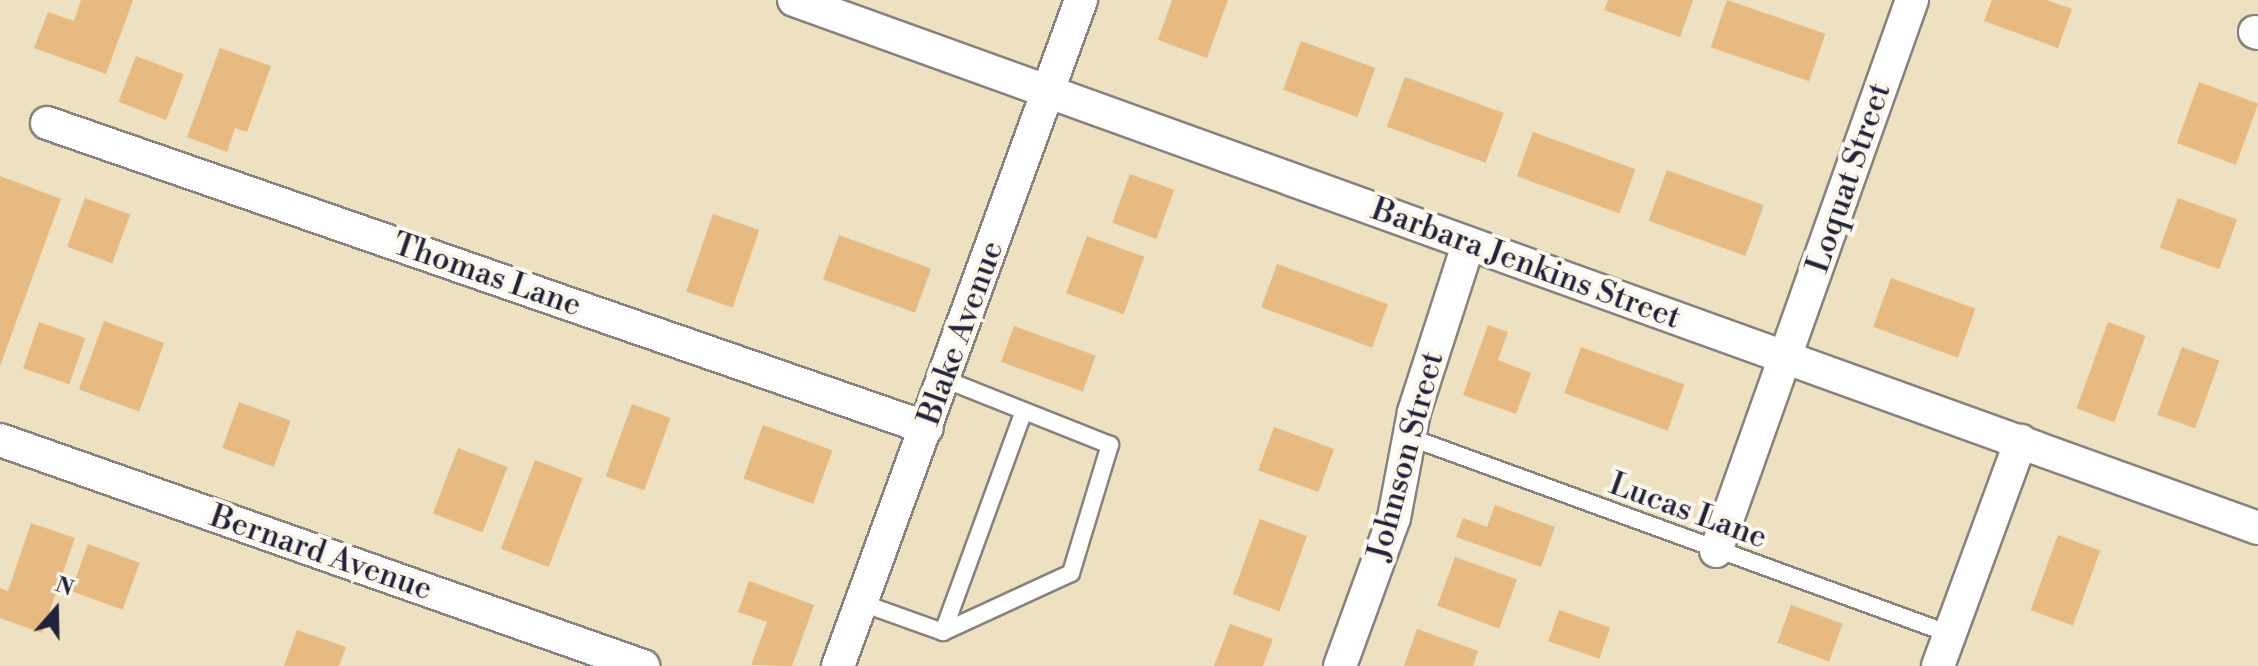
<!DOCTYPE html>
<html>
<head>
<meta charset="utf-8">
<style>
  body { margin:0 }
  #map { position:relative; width:2258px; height:666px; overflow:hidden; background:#ede1c1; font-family:"Libre Bodoni",serif }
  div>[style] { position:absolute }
  .building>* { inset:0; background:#e6ba80; transform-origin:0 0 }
  .roads { filter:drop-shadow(2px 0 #88827e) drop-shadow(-2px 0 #88827e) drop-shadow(0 2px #88827e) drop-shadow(0 -2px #88827e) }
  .lane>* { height:16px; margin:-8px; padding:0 8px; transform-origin:8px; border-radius:8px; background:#fff }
  .street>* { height:32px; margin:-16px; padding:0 16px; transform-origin:16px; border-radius:16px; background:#fff }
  span { translate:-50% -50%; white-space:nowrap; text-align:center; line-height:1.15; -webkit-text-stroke:8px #fbf7ec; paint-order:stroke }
  .street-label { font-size:32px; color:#22223b }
  .north { position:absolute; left:16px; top:570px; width:80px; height:80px; -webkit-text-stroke:6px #fbf7ec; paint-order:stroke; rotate:20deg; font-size:22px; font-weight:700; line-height:32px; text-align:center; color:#22223b }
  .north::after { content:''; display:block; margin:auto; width:28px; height:36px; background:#22223b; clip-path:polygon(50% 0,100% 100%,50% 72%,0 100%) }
</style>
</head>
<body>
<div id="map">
  <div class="building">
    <i style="clip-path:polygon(81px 0,133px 0,106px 74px,34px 48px,48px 12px,74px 21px)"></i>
    <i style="clip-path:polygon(1172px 0,1228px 0,1207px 58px,1158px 40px)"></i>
    <i style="clip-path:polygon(1608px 0,1693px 0,1680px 37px,1604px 10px)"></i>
    <i style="left:1727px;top:0;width:104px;height:50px;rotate:19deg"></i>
    <i style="clip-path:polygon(1992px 0,2047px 0,2072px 9px,2058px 48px,1984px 21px)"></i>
    <i style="left:1301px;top:41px;width:79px;height:52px;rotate:20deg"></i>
    <i style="clip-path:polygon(220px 48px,271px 66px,247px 132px,235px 128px,227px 152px,187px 137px)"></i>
    <i style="left:136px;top:56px;width:51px;height:49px;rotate:21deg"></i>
    <i style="left:1405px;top:77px;width:105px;height:53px;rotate:20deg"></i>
    <i style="left:2199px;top:82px;width:63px;height:65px;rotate:20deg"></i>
    <i style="left:1533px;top:132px;width:109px;height:47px;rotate:20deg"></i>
    <i style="left:1667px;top:170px;width:103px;height:54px;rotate:20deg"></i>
    <i style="left:1130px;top:174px;width:47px;height:52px;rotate:20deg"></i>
    <i style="clip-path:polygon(0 176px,61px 199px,0 366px)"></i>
    <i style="left:85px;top:198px;width:48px;height:52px;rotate:20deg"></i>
    <i style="left:2178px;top:198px;width:63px;height:53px;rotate:20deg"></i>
    <i style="left:713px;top:214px;width:49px;height:82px;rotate:19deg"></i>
    <i style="left:839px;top:235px;width:98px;height:47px;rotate:20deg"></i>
    <i style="left:1087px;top:236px;width:61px;height:61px;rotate:20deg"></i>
    <i style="left:1277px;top:264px;width:118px;height:46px;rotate:20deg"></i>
    <i style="left:1891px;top:278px;width:90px;height:52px;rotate:20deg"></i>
    <i style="left:104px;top:321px;width:64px;height:73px;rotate:20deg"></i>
    <i style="left:39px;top:322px;width:49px;height:49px;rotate:19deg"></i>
    <i style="left:2108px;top:322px;width:40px;height:92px;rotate:20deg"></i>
    <i style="clip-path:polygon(1488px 325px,1508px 332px,1498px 360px,1531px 373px,1516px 414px,1463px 395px)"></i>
    <i style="left:1014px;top:326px;width:87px;height:38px;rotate:20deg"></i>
    <i style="left:1581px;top:347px;width:110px;height:49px;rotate:20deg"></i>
    <i style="left:2182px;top:347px;width:40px;height:72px;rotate:20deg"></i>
    <i style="left:239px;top:402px;width:55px;height:49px;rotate:20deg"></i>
    <i style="left:632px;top:404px;width:41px;height:77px;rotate:20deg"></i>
    <i style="left:763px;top:425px;width:74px;height:57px;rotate:20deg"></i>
    <i style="left:1274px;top:427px;width:64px;height:46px;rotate:20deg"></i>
    <i style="left:458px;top:448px;width:53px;height:70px;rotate:21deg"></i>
    <i style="left:535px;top:460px;width:51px;height:95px;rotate:21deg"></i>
    <i style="clip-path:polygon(1495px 505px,1555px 527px,1541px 567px,1456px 537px,1463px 518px,1487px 527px)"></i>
    <i style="left:1260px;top:519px;width:50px;height:80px;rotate:20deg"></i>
    <i style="clip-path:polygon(31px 523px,75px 538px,42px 633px,0 618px,0 588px,8px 591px)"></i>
    <i style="left:2058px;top:535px;width:45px;height:80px;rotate:20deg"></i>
    <i style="left:88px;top:544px;width:55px;height:50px;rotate:20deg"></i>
    <i style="left:1455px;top:557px;width:66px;height:52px;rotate:20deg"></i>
    <i style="clip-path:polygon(749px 581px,814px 605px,792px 666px,751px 665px,767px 622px,738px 612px)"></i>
    <i style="left:1791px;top:605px;width:55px;height:40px;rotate:20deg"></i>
    <i style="left:1559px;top:610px;width:54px;height:33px;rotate:19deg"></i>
    <i style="clip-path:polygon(1230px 624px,1273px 639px,1263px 666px,1214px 666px)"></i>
    <i style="clip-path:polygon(1417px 629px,1478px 651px,1473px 666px,1404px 666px)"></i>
    <i style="clip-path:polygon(297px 630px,346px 647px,339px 666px,284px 666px)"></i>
  </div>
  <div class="roads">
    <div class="lane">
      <i style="left:1409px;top:437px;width:576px;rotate:20.01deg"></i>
      <i style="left:862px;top:603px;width:86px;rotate:19.7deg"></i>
      <i style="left:943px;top:632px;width:141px;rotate:-24.7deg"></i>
      <i style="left:1071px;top:573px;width:134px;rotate:-73.1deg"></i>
      <i style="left:1110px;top:445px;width:179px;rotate:-158.3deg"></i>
      <i style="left:943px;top:632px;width:235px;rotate:-69.9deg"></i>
    </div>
    <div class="street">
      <i style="left:794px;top:0;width:1556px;rotate:19.83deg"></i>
      <i style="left:2255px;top:32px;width:3px;rotate:18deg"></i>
      <i style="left:47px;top:123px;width:931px;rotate:19.12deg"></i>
      <i style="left:0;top:440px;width:682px;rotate:19.37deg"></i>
      <i style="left:1716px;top:551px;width:585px;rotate:-70.42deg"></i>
      <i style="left:838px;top:666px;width:709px;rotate:-69.95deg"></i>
      <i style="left:1340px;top:666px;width:158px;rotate:-70deg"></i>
      <i style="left:1394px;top:518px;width:108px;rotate:-79.3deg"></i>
      <i style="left:1414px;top:412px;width:176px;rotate:-72.1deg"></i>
      <i style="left:1938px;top:666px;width:240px;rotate:-69.8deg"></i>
    </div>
  </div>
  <div class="street-label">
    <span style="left:1849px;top:178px;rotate:-71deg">Loquat Street</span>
    <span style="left:1526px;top:264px;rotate:20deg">Barbara Jenkins Street</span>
    <span style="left:487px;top:275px;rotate:19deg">Thomas Lane</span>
    <span style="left:961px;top:333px;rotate:-70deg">Blake Avenue</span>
    <span style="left:1406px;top:456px;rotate:-75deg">Johnson Street</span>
    <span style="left:1688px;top:511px;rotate:20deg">Lucas Lane</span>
    <span style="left:321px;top:553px;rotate:19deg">Bernard Avenue</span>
  </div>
  <div class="north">N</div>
</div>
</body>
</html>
